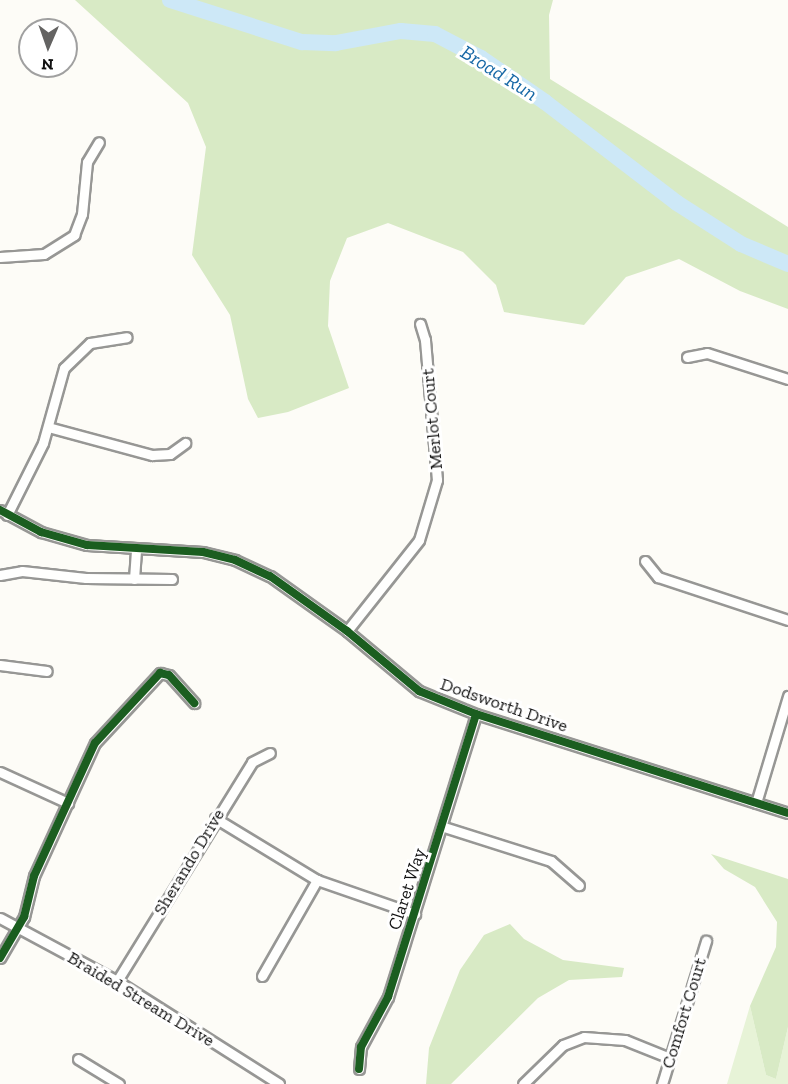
<!DOCTYPE html>
<html>
<head>
<meta charset="utf-8">
<style>
  body { margin:0 }
  #map { position:relative; width:788px; height:1084px; overflow:hidden; background:#fdfcf7; font-family:"Zilla Slab",serif }
  div>[style] { position:absolute }
  .green>* { inset:0; background:#e7f3d7 }
  .forest>* { inset:0; background:#d8eac5 }
  .river>* { height:16px; margin:-8px; padding:0 8px; transform-origin:8px; border-radius:8px; background:#cde8f7 }
  .roads { filter:drop-shadow(2px 0 #979795) drop-shadow(-2px 0 #979795) drop-shadow(0 2px #979795) drop-shadow(0 -2px #979795) }
  .street>* { height:9px; margin:-4.5px; padding:0 4.5px; transform-origin:4.5px; border-radius:4.5px; background:#fffffe }
  .cycleway>* { height:8px; margin:-4px; padding:0 4px; transform-origin:4px; border-radius:4px; background:#1b5e20 }
  span { translate:-50% -50%; white-space:nowrap; text-align:center; line-height:1.15; -webkit-text-stroke:6px #fff; paint-order:stroke }
  .street-label { font-size:18px; color:#111 }
  .water-label { font-size:20px; color:#1768a6; font-style:italic }
  .north { position:absolute; left:18px; top:18px; width:60px; height:60px; box-sizing:border-box; background:#fff; border:2px solid #a0a0a0; border-radius:50%; rotate:182deg; font-size:16px; font-weight:700; line-height:24px; text-align:center; color:#111 }
  .north::after { content:''; display:block; margin:auto; width:21px; height:27px; background:#646362; clip-path:polygon(50% 0,100% 100%,50% 72%,0 100%) }
</style>
</head>
<body>
<div id="map">
  <div class="green">
    <i style="clip-path:polygon(750px 1006px,766px 1075px,776px 1079px,788px 1027px,788px 1084px,727px 1084px)"></i>
  </div>
  <div class="forest">
    <i style="clip-path:polygon(75px 0,553px 0,549px 15px,550px 79px,788px 227px,788px 309px,740px 291px,679px 259px,626px 277px,584px 325px,504px 312px,496px 285px,463px 252px,388px 223px,347px 238px,330px 281px,328px 326px,349px 388px,288px 412px,258px 418px,248px 399px,230px 315px,192px 255px,206px 147px,188px 103px)"></i>
    <i style="clip-path:polygon(711px 854px,788px 879px,788px 1027px,776px 1079px,766px 1075px,750px 1006px,776px 947px,777px 922px,755px 887px,724px 869px)"></i>
    <i style="clip-path:polygon(510px 924px,524px 939px,563px 960px,624px 968px,622px 977px,569px 980px,538px 998px,451px 1084px,426px 1084px,429px 1048px,460px 970px,484px 935px)"></i>
  </div>
  <div class="river">
    <i style="left:170px;top:0;width:139px;rotate:17.7deg"></i>
    <i style="left:302px;top:42px;width:34px;rotate:2deg"></i>
    <i style="left:336px;top:43px;width:66px;rotate:-10.5deg"></i>
    <i style="left:401px;top:31px;width:34px;rotate:5deg"></i>
    <i style="left:435px;top:34px;width:52px;rotate:27.6deg"></i>
    <i style="left:481px;top:58px;width:78px;rotate:34.5deg"></i>
    <i style="left:545px;top:102px;width:166px;rotate:37.4deg"></i>
    <i style="left:677px;top:203px;width:76px;rotate:32.6deg"></i>
    <i style="left:741px;top:244px;width:51px;rotate:23.1deg"></i>
  </div>
  <div class="roads">
    <div class="street">
      <i style="left:0;top:257px;width:44px;rotate:-3.9deg"></i>
      <i style="left:44px;top:254px;width:36px;rotate:-32deg"></i>
      <i style="left:74px;top:235px;width:22px;rotate:-69deg"></i>
      <i style="left:82px;top:214px;width:52px;rotate:-84.5deg"></i>
      <i style="left:87px;top:162px;width:23px;rotate:-59deg"></i>
      <i style="left:687px;top:357px;width:20px;rotate:-11deg"></i>
      <i style="left:707px;top:353px;width:85px;rotate:17.8deg"></i>
      <i style="left:48px;top:427px;width:108px;rotate:15.1deg"></i>
      <i style="left:152px;top:455px;width:18px;rotate:-3deg"></i>
      <i style="left:170px;top:454px;width:19px;rotate:-36deg"></i>
      <i style="left:0;top:510px;width:47px;rotate:28.2deg"></i>
      <i style="left:41px;top:532px;width:48px;rotate:15.8deg"></i>
      <i style="left:87px;top:545px;width:116px;rotate:3.5deg"></i>
      <i style="left:203px;top:552px;width:33px;rotate:14deg"></i>
      <i style="left:235px;top:560px;width:38px;rotate:25deg"></i>
      <i style="left:270px;top:576px;width:95px;rotate:35.5deg"></i>
      <i style="left:347px;top:631px;width:94px;rotate:39.8deg"></i>
      <i style="left:419px;top:691px;width:61px;rotate:22deg"></i>
      <i style="left:476px;top:714px;width:327px;rotate:17.6deg"></i>
      <i style="left:7px;top:515px;width:80px;rotate:-63.4deg"></i>
      <i style="left:43px;top:443px;width:78px;rotate:-74.4deg"></i>
      <i style="left:64px;top:368px;width:36px;rotate:-44deg"></i>
      <i style="left:90px;top:343px;width:37px;rotate:-9deg"></i>
      <i style="left:645px;top:561px;width:21px;rotate:51deg"></i>
      <i style="left:658px;top:577px;width:137px;rotate:18.3deg"></i>
      <i style="left:0;top:575px;width:22px;rotate:-10deg"></i>
      <i style="left:22px;top:571px;width:64px;rotate:6.2deg"></i>
      <i style="left:86px;top:578px;width:86px;rotate:0.7deg"></i>
      <i style="left:134px;top:579px;width:29px;rotate:-86deg"></i>
      <i style="left:347px;top:631px;width:116px;rotate:-51.6deg"></i>
      <i style="left:419px;top:540px;width:63px;rotate:-73.3deg"></i>
      <i style="left:437px;top:480px;width:141px;rotate:-94.9deg"></i>
      <i style="left:425px;top:340px;width:17px;rotate:-107deg"></i>
      <i style="left:0;top:665px;width:47px;rotate:7.3deg"></i>
      <i style="left:0;top:772px;width:75px;rotate:24.5deg"></i>
      <i style="left:756px;top:803px;width:112px;rotate:-73.3deg"></i>
      <i style="left:215px;top:818px;width:119px;rotate:31.3deg"></i>
      <i style="left:317px;top:880px;width:104px;rotate:19.1deg"></i>
      <i style="left:444px;top:827px;width:112px;rotate:17.6deg"></i>
      <i style="left:551px;top:861px;width:37px;rotate:41deg"></i>
      <i style="left:0;top:918px;width:133px;rotate:28.3deg"></i>
      <i style="left:117px;top:981px;width:192px;rotate:32.4deg"></i>
      <i style="left:0;top:958px;width:48px;rotate:-59.7deg"></i>
      <i style="left:24px;top:917px;width:42px;rotate:-76.3deg"></i>
      <i style="left:34px;top:876px;width:146px;rotate:-65.4deg"></i>
      <i style="left:95px;top:743px;width:96px;rotate:-47.1deg"></i>
      <i style="left:160px;top:673px;width:9px;rotate:13deg"></i>
      <i style="left:169px;top:675px;width:38px;rotate:48deg"></i>
      <i style="left:262px;top:976px;width:111px;rotate:-60.2deg"></i>
      <i style="left:117px;top:981px;width:257px;rotate:-58.3deg"></i>
      <i style="left:252px;top:762px;width:20px;rotate:-27deg"></i>
      <i style="left:78px;top:1059px;width:48px;rotate:31.4deg"></i>
      <i style="left:359px;top:1069px;width:22px;rotate:-85deg"></i>
      <i style="left:361px;top:1047px;width:57px;rotate:-61.6deg"></i>
      <i style="left:388px;top:997px;width:296px;rotate:-72.7deg"></i>
      <i style="left:523px;top:1084px;width:56px;rotate:-44.3deg"></i>
      <i style="left:563px;top:1045px;width:22px;rotate:-21deg"></i>
      <i style="left:584px;top:1037px;width:41px;rotate:4.2deg"></i>
      <i style="left:625px;top:1040px;width:48px;rotate:21.8deg"></i>
      <i style="left:662px;top:1084px;width:150px;rotate:-72.9deg"></i>
    </div>
  </div>
  <div class="cycleway">
    <i style="left:0;top:510px;width:47px;rotate:28.2deg"></i>
    <i style="left:41px;top:532px;width:48px;rotate:15.8deg"></i>
    <i style="left:87px;top:545px;width:116px;rotate:3.5deg"></i>
    <i style="left:203px;top:552px;width:33px;rotate:14deg"></i>
    <i style="left:235px;top:560px;width:38px;rotate:25deg"></i>
    <i style="left:270px;top:576px;width:95px;rotate:35.5deg"></i>
    <i style="left:347px;top:631px;width:94px;rotate:39.8deg"></i>
    <i style="left:419px;top:691px;width:61px;rotate:22deg"></i>
    <i style="left:476px;top:714px;width:327px;rotate:17.6deg"></i>
    <i style="left:0;top:958px;width:48px;rotate:-59.7deg"></i>
    <i style="left:24px;top:917px;width:42px;rotate:-76.3deg"></i>
    <i style="left:34px;top:876px;width:146px;rotate:-65.4deg"></i>
    <i style="left:95px;top:743px;width:96px;rotate:-47.1deg"></i>
    <i style="left:160px;top:673px;width:9px;rotate:13deg"></i>
    <i style="left:169px;top:675px;width:38px;rotate:48deg"></i>
    <i style="left:359px;top:1069px;width:22px;rotate:-85deg"></i>
    <i style="left:361px;top:1047px;width:57px;rotate:-61.6deg"></i>
    <i style="left:388px;top:997px;width:296px;rotate:-72.7deg"></i>
  </div>
  <div class="street-label">
    <span style="left:432px;top:419px;rotate:-95deg">Merlot Court</span>
    <span style="left:504px;top:705px;rotate:19deg">Dodsworth Drive</span>
    <span style="left:189px;top:862px;rotate:-59deg">Sherando Drive</span>
    <span style="left:407px;top:889px;rotate:-72deg">Claret Way</span>
    <span style="left:141px;top:999px;rotate:31deg">Braided Stream Drive</span>
    <span style="left:684px;top:1013px;rotate:-73deg">Comfort Court</span>
  </div>
  <div class="water-label">
    <span style="left:499px;top:73px;rotate:32deg">Broad Run</span>
  </div>
  <div class="north">N</div>
</div>
</body>
</html>
